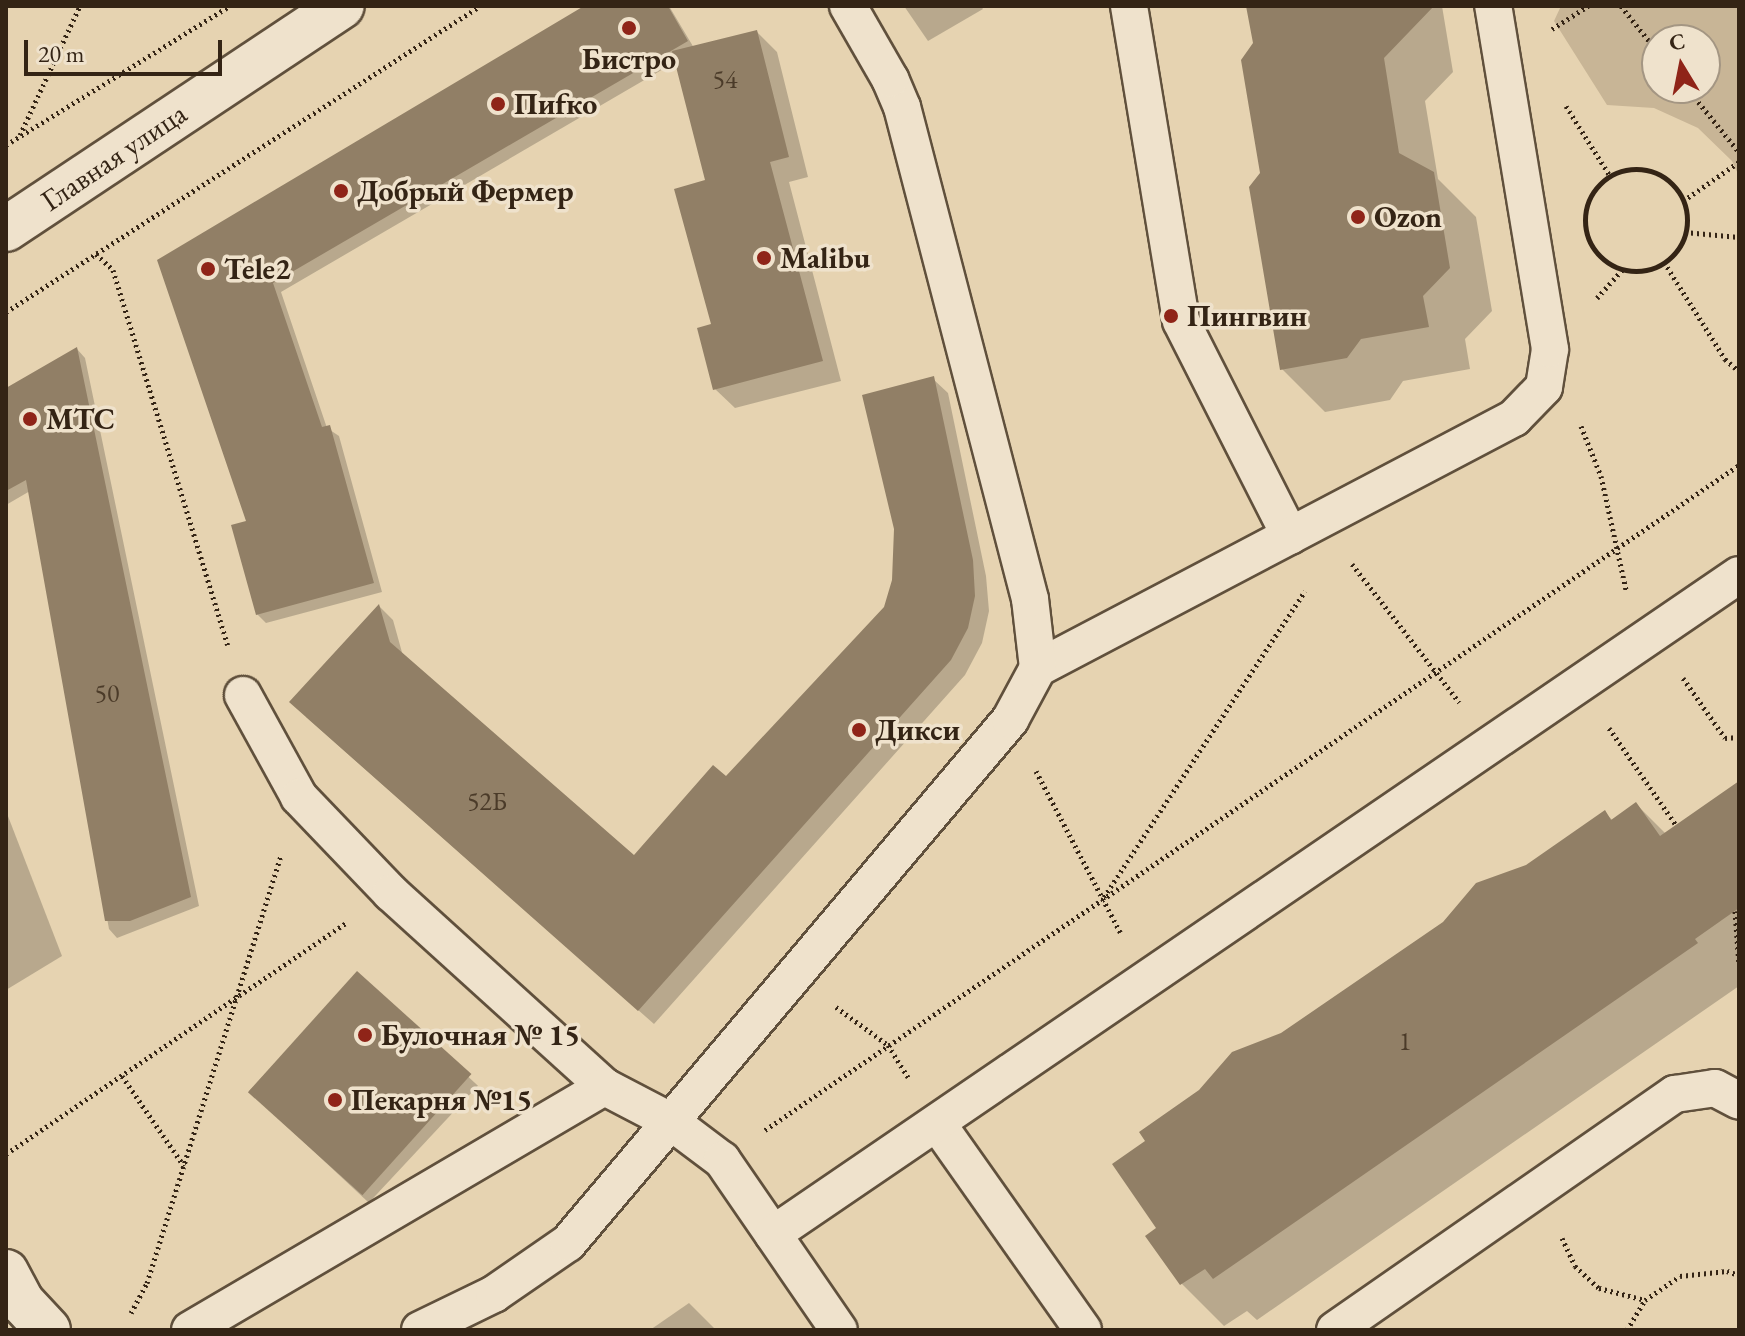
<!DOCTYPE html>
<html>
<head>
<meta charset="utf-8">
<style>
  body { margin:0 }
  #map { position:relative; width:1745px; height:1336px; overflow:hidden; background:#e6d3b1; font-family:"EB Garamond",serif }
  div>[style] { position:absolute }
  .green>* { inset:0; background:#c8b596 }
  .shadow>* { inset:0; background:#0003; transform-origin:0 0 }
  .building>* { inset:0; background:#917f66; transform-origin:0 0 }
  .path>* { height:5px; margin-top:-2.5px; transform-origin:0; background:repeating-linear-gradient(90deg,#342415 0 2px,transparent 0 6px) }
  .path>.ring { margin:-2.5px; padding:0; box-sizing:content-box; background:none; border:5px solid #342415; border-radius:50% }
  .roads { filter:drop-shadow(2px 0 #60503c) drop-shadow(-2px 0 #60503c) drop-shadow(0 2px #60503c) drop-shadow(0 -2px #60503c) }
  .lane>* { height:36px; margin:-18px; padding:0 18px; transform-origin:18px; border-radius:18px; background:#efe2cc }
  .street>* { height:44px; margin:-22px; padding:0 22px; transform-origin:22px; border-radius:22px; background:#efe2cc }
  .secondary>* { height:44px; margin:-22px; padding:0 22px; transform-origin:22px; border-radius:22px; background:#efe2cc }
  .dots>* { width:22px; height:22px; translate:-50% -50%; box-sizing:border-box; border:4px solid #efe2cc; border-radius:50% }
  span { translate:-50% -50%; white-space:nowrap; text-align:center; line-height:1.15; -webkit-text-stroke:7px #efe2cc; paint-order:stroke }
  .number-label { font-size:26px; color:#4b3b29 }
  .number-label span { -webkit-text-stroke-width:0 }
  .poi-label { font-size:30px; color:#342415; font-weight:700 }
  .left { translate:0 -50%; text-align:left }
  .street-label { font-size:30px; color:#342415 }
  .frame { position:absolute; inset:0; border:8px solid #342415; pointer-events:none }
  .north { position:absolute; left:1641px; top:24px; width:80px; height:80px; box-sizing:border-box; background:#efe2cc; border:2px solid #a49683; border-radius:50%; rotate:350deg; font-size:22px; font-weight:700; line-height:32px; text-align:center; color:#342415 }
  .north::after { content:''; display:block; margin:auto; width:28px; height:36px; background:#8f2418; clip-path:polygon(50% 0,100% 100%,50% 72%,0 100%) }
  .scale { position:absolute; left:24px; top:40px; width:198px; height:36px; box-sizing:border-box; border:4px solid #342415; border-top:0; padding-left:10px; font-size:24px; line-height:28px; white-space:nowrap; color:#342415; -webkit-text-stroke:6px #efe2cc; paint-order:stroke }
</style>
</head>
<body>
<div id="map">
  <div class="green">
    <i style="clip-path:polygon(evenodd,1561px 6px,1739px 6px,1739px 176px,1732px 161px,1698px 128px,1654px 108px,1607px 105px,1554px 21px,1561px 6px,1657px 40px,1705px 40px,1705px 88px,1657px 88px,1657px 40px)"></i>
  </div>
  <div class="shadow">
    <i style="clip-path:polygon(589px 6px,669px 6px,694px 48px,757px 32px,777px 52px,808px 177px,789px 182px,841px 381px,735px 408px,715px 389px,708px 182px,677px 61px,281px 292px,327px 428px,339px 436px,382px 592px,266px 623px,257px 614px,248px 522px,160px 261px)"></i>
    <i style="clip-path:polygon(904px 6px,981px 6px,983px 9px,928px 41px)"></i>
    <i style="clip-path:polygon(1248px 6px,1442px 6px,1453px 72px,1425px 101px,1438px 179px,1476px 217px,1492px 311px,1465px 339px,1470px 369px,1403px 381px,1390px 400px,1325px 412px,1282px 369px,1262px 173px,1255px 44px)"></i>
    <i style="clip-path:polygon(77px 349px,85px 358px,199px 906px,117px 938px,109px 929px,30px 491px,6px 505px,6px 391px)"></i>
    <i style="clip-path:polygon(933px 379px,948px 393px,986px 576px,989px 611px,982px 643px,965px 675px,654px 1024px,306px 717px,379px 606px,393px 620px,403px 656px,635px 857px,726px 779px,886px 608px,894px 581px)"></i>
    <i style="clip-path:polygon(1739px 783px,1739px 986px,1257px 1320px,1247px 1311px,1224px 1326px,1182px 1284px,1148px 1236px,1158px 1229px,1282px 1035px,1605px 812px,1613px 821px,1636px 804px,1666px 834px)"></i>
    <i style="clip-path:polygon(6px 811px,62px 956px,6px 990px)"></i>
    <i style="left:358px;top:974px;width:164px;height:160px;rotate:43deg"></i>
    <i style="clip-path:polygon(689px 1303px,716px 1330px,650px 1330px)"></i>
  </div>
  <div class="building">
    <i style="clip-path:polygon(584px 6px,668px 6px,688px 41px,273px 283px,322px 427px,330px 425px,374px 583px,256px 615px,231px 525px,246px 521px,157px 260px)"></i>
    <i style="clip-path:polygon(1246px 6px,1434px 6px,1384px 58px,1399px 153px,1434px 172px,1450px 268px,1423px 296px,1429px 327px,1361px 339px,1347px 358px,1280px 370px,1249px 187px,1260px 173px,1241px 60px,1253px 43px)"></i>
    <i style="clip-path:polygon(757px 30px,789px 157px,770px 162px,823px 361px,713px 390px,697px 328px,711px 324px,674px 189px,705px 180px,672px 51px)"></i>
    <i style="clip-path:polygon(77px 347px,191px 897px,130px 921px,105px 921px,26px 480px,6px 491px,6px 388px)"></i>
    <i style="clip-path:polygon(934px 376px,973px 560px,975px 596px,968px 628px,951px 660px,638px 1011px,289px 702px,379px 604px,390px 642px,634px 855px,713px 765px,726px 776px,884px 607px,892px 580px,894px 529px,862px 395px)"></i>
    <i style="clip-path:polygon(1739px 781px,1739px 908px,1695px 939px,1698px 943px,1213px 1279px,1205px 1269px,1180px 1285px,1145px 1236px,1156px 1228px,1112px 1164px,1145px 1141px,1139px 1132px,1199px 1090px,1232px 1052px,1281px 1033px,1443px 922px,1476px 883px,1526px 865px,1605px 810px,1611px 820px,1636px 802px,1660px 836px)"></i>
    <i style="left:357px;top:971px;width:154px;height:163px;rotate:42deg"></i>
  </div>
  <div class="path">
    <i style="left:1621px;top:6px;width:58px;rotate:51.3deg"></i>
    <i style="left:1552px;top:29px;width:43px;rotate:-32.6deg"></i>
    <i style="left:1687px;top:88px;width:82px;rotate:50.9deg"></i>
    <i style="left:1566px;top:106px;width:83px;rotate:57.8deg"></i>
    <i style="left:20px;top:135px;width:142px;rotate:-65.1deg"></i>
    <i style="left:6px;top:145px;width:263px;rotate:-31.9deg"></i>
    <i class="ring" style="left:1585px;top:169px;width:97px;height:97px"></i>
    <i style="left:1683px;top:201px;width:68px;rotate:-34.9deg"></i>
    <i style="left:1685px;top:232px;width:54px;rotate:5.3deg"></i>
    <i style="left:96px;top:254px;width:23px;rotate:43deg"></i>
    <i style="left:113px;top:270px;width:392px;rotate:73deg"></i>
    <i style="left:1664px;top:262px;width:115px;rotate:57.8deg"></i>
    <i style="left:1725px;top:359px;width:18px;rotate:41deg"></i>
    <i style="left:1597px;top:298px;width:39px;rotate:-48deg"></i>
    <i style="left:6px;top:312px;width:564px;rotate:-32.85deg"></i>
    <i style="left:1581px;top:426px;width:54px;rotate:68.2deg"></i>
    <i style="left:1601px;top:476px;width:117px;rotate:77.6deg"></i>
    <i style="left:1352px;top:564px;width:175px;rotate:52.2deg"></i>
    <i style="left:1683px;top:678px;width:73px;rotate:55deg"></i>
    <i style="left:1725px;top:738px;width:14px;rotate:-4deg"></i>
    <i style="left:1609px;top:728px;width:118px;rotate:55.4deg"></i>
    <i style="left:1036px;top:771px;width:182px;rotate:62.4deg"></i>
    <i style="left:1104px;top:897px;width:366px;rotate:-56.7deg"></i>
    <i style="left:1735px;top:911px;width:54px;rotate:85.8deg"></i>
    <i style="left:836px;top:1007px;width:64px;rotate:36.2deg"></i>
    <i style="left:888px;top:1045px;width:38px;rotate:58deg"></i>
    <i style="left:122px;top:1076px;width:109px;rotate:55.4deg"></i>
    <i style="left:765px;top:1130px;width:1179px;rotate:-34.32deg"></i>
    <i style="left:6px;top:1154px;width:411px;rotate:-34.2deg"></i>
    <i style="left:1562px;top:1238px;width:31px;rotate:65deg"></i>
    <i style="left:1575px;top:1266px;width:33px;rotate:43deg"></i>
    <i style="left:1599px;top:1288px;width:48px;rotate:14.6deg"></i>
    <i style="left:131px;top:1313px;width:34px;rotate:-62deg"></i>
    <i style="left:147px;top:1283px;width:448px;rotate:-72.6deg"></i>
    <i style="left:1627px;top:1330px;width:35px;rotate:-59deg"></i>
    <i style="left:1645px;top:1300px;width:42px;rotate:-34.4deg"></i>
    <i style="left:1680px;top:1276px;width:47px;rotate:-6.1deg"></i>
    <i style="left:1727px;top:1271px;width:13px;rotate:18deg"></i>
  </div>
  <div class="roads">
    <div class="lane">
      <i style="left:1129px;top:6px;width:319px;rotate:80.6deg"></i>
      <i style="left:1181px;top:321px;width:241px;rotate:63.1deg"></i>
      <i style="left:1038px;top:668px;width:538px;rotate:-27.71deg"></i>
      <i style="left:1514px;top:418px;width:43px;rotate:-45.9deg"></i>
      <i style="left:1544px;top:387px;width:38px;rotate:-81deg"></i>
      <i style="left:1550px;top:349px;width:348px;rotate:-99.4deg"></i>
      <i style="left:243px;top:695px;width:116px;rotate:61.2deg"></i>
      <i style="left:299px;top:797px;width:133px;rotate:46.2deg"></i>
      <i style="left:391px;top:893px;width:289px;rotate:42.2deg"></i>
      <i style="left:605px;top:1087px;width:73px;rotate:27.6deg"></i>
      <i style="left:670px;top:1121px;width:65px;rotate:36.9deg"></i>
      <i style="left:722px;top:1160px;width:206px;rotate:55.5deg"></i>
      <i style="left:937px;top:1123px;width:253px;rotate:54.8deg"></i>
      <i style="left:773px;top:1234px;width:1169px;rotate:-34.3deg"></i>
      <i style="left:190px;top:1330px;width:481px;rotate:-30.4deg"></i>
      <i style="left:420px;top:1330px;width:82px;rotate:-25.9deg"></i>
      <i style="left:494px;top:1294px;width:90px;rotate:-34.6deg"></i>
      <i style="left:568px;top:1243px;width:685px;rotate:-49.8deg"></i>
      <i style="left:1010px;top:720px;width:59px;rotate:-61.7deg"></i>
      <i style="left:1038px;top:668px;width:69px;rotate:-96.6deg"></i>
      <i style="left:1030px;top:599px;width:508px;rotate:-104.58deg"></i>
      <i style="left:902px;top:107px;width:30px;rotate:-113deg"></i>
      <i style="left:890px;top:79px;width:84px;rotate:-119.9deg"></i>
      <i style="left:1335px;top:1330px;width:414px;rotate:-34.8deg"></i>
      <i style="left:1675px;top:1094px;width:40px;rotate:-8.5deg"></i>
      <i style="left:1715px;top:1088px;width:27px;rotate:28deg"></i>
    </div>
    <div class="street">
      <i style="left:6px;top:1272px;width:34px;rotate:62deg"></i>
      <i style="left:22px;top:1302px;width:38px;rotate:47deg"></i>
    </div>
    <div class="secondary">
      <i style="left:6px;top:229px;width:403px;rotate:-33.6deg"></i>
    </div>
  </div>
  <div class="dots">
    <i style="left:629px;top:28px;background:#8f2418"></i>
    <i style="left:498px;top:104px;background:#8f2418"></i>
    <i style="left:341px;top:191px;background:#8f2418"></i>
    <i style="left:1358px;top:217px;background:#8f2418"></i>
    <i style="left:764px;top:258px;background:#8f2418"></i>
    <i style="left:208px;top:269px;background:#8f2418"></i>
    <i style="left:1171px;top:316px;background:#8f2418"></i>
    <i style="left:30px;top:419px;background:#8f2418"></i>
    <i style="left:859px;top:730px;background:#8f2418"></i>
    <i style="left:365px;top:1035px;background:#8f2418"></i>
    <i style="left:335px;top:1100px;background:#8f2418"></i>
  </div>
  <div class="number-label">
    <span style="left:725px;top:80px">54</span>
    <span style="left:107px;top:694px">50</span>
    <span style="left:487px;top:802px">52Б</span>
    <span style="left:1405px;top:1042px">1</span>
  </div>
  <div class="poi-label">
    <span style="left:629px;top:59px">Бистро</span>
    <span class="left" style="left:514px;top:104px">Пиfко</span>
    <span class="left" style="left:357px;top:191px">Добрый Фермер</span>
    <span class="left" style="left:1374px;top:217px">Ozon</span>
    <span class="left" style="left:780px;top:258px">Malibu</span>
    <span class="left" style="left:224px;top:269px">Tele2</span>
    <span class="left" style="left:1187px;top:316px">Пингвин</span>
    <span class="left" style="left:46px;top:419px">МТС</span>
    <span class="left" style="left:875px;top:730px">Дикси</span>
    <span class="left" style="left:381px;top:1035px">Булочная № 15</span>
    <span class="left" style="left:351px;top:1100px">Пекарня №15</span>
  </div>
  <div class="street-label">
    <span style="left:114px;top:157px;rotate:-34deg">Главная улица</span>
  </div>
  <div class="frame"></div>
  <div class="north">С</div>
  <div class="scale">20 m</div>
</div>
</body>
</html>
